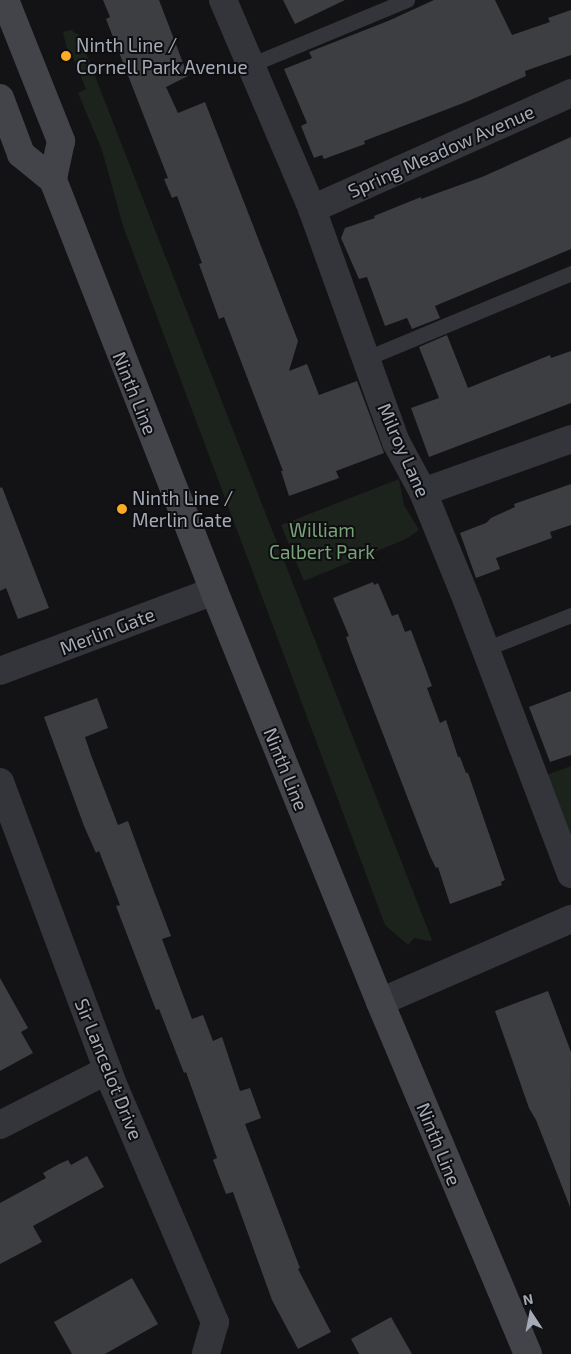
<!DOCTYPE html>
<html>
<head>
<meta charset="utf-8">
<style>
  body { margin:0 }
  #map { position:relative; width:571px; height:1354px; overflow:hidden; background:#131315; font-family:"Exo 2",sans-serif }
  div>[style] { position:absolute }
  .green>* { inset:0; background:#1b231c }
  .building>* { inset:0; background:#3d3e42 }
  .lane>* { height:15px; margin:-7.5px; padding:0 7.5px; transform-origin:7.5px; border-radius:7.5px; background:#34353a }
  .street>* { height:28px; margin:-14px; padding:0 14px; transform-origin:14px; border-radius:14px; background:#34353a }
  .secondary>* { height:28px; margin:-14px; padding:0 14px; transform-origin:14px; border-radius:14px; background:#42444a }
  .dots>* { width:14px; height:14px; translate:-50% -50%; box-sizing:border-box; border:2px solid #0e0e10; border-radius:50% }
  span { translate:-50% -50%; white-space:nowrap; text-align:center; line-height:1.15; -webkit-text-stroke:4px #0e0e10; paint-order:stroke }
  .poi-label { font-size:19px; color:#a4aab6 }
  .left { translate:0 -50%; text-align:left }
  .street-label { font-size:19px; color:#a4aab6 }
  .park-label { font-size:19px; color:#79a27a }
  .north { position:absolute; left:506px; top:1289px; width:50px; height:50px; -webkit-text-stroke:4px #0e0e10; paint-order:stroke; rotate:349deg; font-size:14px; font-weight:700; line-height:20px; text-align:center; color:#a4aab6 }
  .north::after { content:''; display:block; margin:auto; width:18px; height:22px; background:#a4aab6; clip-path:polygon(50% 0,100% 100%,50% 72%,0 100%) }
</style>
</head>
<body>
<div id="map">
  <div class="green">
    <i style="clip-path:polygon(71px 30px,79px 35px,432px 940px,430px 941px,414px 938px,408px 945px,385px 925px,123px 226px,102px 150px,78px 93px,86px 89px,73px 57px,69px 58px,63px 32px)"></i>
    <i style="clip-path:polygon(399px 479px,404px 505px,419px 530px,406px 539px,304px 581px,281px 525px)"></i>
    <i style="clip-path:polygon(571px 766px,571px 848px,543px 776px)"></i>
  </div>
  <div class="building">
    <i style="clip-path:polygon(103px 0,159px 0,188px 76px,166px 87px,178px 113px,205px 102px,298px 341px,289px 371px,307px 364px,319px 395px,357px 381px,384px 453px,336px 471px,339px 478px,289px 496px,281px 471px,283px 471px,224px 317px,219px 319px,199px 264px,202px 263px,177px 196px,172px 198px,164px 179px,168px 178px,106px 19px,110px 17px)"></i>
    <i style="clip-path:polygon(283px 0,345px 0,295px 24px)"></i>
    <i style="clip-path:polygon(434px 0,495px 0,512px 35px,550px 22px,548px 18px,571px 10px,571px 55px,525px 71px,526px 76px,466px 102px,364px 141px,365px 144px,324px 159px,322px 155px,314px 158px,301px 126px,307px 123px,284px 69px,312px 58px,309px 52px,388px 21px)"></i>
    <i style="clip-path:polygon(571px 137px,571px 249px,435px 306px,440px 318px,412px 329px,407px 318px,385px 326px,367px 277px,359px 279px,341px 238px,345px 228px,375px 218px,374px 216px,421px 197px,421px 199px,482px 177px)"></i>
    <i style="clip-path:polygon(447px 335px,468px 388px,550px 355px,551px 358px,571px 351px,571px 403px,429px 457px,411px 408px,439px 398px,419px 347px)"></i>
    <i style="clip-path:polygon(571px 484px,571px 525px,550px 532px,552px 538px,496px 558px,500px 569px,476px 578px,460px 533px,486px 523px,491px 518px,515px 507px,514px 504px)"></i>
    <i style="clip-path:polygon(2px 487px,49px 608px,18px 619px,6px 588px,0 591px,0 488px)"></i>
    <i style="clip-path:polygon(373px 582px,374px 585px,378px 583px,392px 616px,398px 614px,405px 632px,411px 630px,432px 686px,427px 688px,440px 723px,446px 720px,458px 757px,460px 757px,466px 773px,468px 773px,505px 880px,501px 882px,502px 885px,450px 904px,438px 867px,436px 868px,430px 856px,351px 651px,346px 637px,349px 636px,333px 598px)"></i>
    <i style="clip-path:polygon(571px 691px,571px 755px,550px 762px,529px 707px)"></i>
    <i style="clip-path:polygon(97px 698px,108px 728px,85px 737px,91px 755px,118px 825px,128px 821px,144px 865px,171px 936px,162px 939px,192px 1019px,203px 1015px,213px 1041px,222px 1037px,240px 1091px,250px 1088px,261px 1118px,245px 1124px,300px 1268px,298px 1269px,331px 1332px,298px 1349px,272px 1300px,233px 1192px,226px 1194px,213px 1160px,217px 1158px,186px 1072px,184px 1073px,159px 1009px,156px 1010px,116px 906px,120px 905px,99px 851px,96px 853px,84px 826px,44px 717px)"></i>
    <i style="clip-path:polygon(0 978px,28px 1028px,21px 1032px,33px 1053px,0 1071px)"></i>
    <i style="clip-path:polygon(548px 991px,571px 1052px,570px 1207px,536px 1120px,529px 1108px,495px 1011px)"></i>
    <i style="clip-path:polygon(87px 1156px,104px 1187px,33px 1226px,42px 1242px,0 1264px,0 1203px,46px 1178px,43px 1173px,59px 1164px,68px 1160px,71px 1165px)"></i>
    <i style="clip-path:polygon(132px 1278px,158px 1324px,105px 1354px,72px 1354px,54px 1322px)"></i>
    <i style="clip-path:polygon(391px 1317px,412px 1354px,359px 1354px,351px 1339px)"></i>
  </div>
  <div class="lane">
    <i style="left:250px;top:65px;width:170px;rotate:-22.5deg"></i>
    <i style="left:367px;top:358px;width:221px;rotate:-22.6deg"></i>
    <i style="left:485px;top:649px;width:92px;rotate:-21.6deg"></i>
  </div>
  <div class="street">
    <i style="left:223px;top:0;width:227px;rotate:66.9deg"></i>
    <i style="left:312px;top:209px;width:248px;rotate:70.2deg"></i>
    <i style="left:396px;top:442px;width:57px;rotate:61.6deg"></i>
    <i style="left:423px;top:492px;width:120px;rotate:67.9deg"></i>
    <i style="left:468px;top:603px;width:290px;rotate:69.2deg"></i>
    <i style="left:312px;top:209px;width:284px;rotate:-24.1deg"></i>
    <i style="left:423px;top:492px;width:157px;rotate:-19.7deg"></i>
    <i style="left:0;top:671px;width:228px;rotate:-20.5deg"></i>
    <i style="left:0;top:782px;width:328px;rotate:69.5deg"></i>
    <i style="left:115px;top:1089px;width:254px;rotate:66.8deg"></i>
    <i style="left:215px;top:1322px;width:33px;rotate:106deg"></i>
    <i style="left:380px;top:1002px;width:208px;rotate:-23.5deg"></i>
    <i style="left:0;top:1125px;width:121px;rotate:-27deg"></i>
  </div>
  <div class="secondary">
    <i style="left:5px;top:0;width:152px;rotate:68.3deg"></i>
    <i style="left:61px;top:141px;width:40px;rotate:102deg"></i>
    <i style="left:0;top:98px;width:60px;rotate:69.4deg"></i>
    <i style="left:21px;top:154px;width:41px;rotate:39.1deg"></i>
    <i style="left:53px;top:180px;width:441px;rotate:68.6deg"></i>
    <i style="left:214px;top:591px;width:443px;rotate:68deg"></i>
    <i style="left:380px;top:1002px;width:382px;rotate:67.2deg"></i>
  </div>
  <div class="dots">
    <i style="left:66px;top:56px;background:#fcab24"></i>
    <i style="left:122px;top:509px;background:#fcab24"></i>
  </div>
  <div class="poi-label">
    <span class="left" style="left:76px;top:56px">Ninth Line /<br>Cornell Park Avenue</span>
    <span class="left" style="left:132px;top:509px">Ninth Line /<br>Merlin Gate</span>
  </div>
  <div class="street-label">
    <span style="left:441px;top:151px;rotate:-24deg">Spring Meadow Avenue</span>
    <span style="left:135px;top:393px;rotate:68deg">Ninth Line</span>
    <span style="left:404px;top:450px;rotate:66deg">Milroy Lane</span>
    <span style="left:107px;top:631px;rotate:-21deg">Merlin Gate</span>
    <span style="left:286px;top:769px;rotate:68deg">Ninth Line</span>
    <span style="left:109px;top:1069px;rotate:68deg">Sir Lancelot Drive</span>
    <span style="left:439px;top:1144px;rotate:68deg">Ninth Line</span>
  </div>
  <div class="park-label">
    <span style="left:322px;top:541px">William<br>Calbert Park</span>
  </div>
  <div class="north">N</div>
</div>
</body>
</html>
